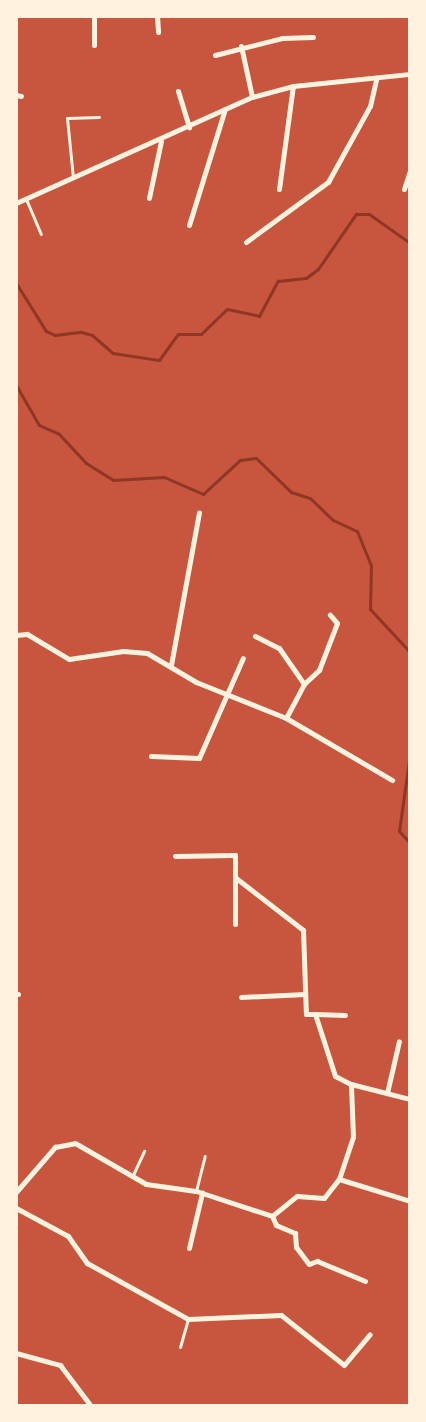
<!DOCTYPE html>
<html>
<head>
<meta charset="utf-8">
<style>
  body { margin:0 }
  #map { position:relative; width:426px; height:1422px; overflow:hidden; background:#c8553d; font-family:Inter,sans-serif }
  div>[style] { position:absolute }
  .stream>* { height:3px; margin:-1.5px; padding:0 1.5px; transform-origin:1.5px; border-radius:1.5px; background:#8f3625 }
  .service>* { height:3px; margin:-1.5px; padding:0 1.5px; transform-origin:1.5px; border-radius:1.5px; background:#fff3e0 }
  .minor>* { height:5px; margin:-2.5px; padding:0 2.5px; transform-origin:2.5px; border-radius:2.5px; background:#fff3e0 }
  span { translate:-50% -50%; white-space:nowrap; text-align:center; line-height:1.15; -webkit-text-stroke:4px #fff3e0; paint-order:stroke }
  .frame { position:absolute; inset:0; border:18px solid #fff3e0; pointer-events:none }
</style>
</head>
<body>
<div id="map">
  <div class="stream">
    <i style="left:16px;top:283px;width:57px;rotate:58deg"></i>
    <i style="left:46px;top:331px;width:10px;rotate:24deg"></i>
    <i style="left:55px;top:335px;width:26px;rotate:-7deg"></i>
    <i style="left:81px;top:332px;width:11px;rotate:15deg"></i>
    <i style="left:92px;top:335px;width:28px;rotate:41deg"></i>
    <i style="left:113px;top:353px;width:47px;rotate:8.7deg"></i>
    <i style="left:159px;top:360px;width:32px;rotate:-54deg"></i>
    <i style="left:178px;top:334px;width:23px"></i>
    <i style="left:201px;top:334px;width:36px;rotate:-44deg"></i>
    <i style="left:227px;top:309px;width:33px;rotate:12deg"></i>
    <i style="left:259px;top:316px;width:40px;rotate:-62deg"></i>
    <i style="left:278px;top:281px;width:28px;rotate:-6deg"></i>
    <i style="left:306px;top:278px;width:15px;rotate:-37deg"></i>
    <i style="left:318px;top:269px;width:67px;rotate:-55.4deg"></i>
    <i style="left:356px;top:214px;width:13px"></i>
    <i style="left:369px;top:214px;width:50px;rotate:35.3deg"></i>
    <i style="left:16px;top:385px;width:46px;rotate:60.1deg"></i>
    <i style="left:39px;top:425px;width:22px;rotate:24deg"></i>
    <i style="left:59px;top:434px;width:40px;rotate:47deg"></i>
    <i style="left:86px;top:463px;width:32px;rotate:32deg"></i>
    <i style="left:113px;top:480px;width:51px;rotate:-3.4deg"></i>
    <i style="left:164px;top:477px;width:43px;rotate:23.6deg"></i>
    <i style="left:203px;top:494px;width:50px;rotate:-42.6deg"></i>
    <i style="left:240px;top:460px;width:16px;rotate:-7deg"></i>
    <i style="left:256px;top:458px;width:49px;rotate:44.2deg"></i>
    <i style="left:291px;top:492px;width:20px;rotate:18deg"></i>
    <i style="left:310px;top:498px;width:32px;rotate:44deg"></i>
    <i style="left:333px;top:520px;width:26px;rotate:25deg"></i>
    <i style="left:357px;top:531px;width:37px;rotate:68deg"></i>
    <i style="left:371px;top:565px;width:44px;rotate:91.3deg"></i>
    <i style="left:370px;top:609px;width:59px;rotate:47.1deg"></i>
    <i style="left:410px;top:753px;width:79px;rotate:98deg"></i>
    <i style="left:399px;top:831px;width:16px;rotate:47deg"></i>
  </div>
  <div class="service">
    <i style="left:73px;top:178px;width:60px;rotate:-95.7deg"></i>
    <i style="left:67px;top:118px;width:32px;rotate:-2deg"></i>
    <i style="left:26px;top:199px;width:38px;rotate:67deg"></i>
    <i style="left:132px;top:1177px;width:29px;rotate:-65deg"></i>
    <i style="left:196px;top:1191px;width:36px;rotate:-76deg"></i>
    <i style="left:180px;top:1347px;width:29px;rotate:-74deg"></i>
  </div>
  <div class="minor">
    <i style="left:94px;top:16px;width:29px;rotate:90deg"></i>
    <i style="left:157px;top:16px;width:16px;rotate:86deg"></i>
    <i style="left:241px;top:46px;width:52px;rotate:77.8deg"></i>
    <i style="left:215px;top:55px;width:69px;rotate:-14.2deg"></i>
    <i style="left:282px;top:38px;width:31px;rotate:-2deg"></i>
    <i style="left:178px;top:91px;width:38px;rotate:73deg"></i>
    <i style="left:16px;top:95px;width:5px;rotate:11deg"></i>
    <i style="left:279px;top:189px;width:104px;rotate:-82.3deg"></i>
    <i style="left:404px;top:189px;width:20px;rotate:-72deg"></i>
    <i style="left:149px;top:198px;width:58px;rotate:-78.1deg"></i>
    <i style="left:16px;top:203px;width:259px;rotate:-24.2deg"></i>
    <i style="left:252px;top:97px;width:42px;rotate:-15deg"></i>
    <i style="left:293px;top:86px;width:118px;rotate:-5.9deg"></i>
    <i style="left:189px;top:225px;width:121px;rotate:-72.8deg"></i>
    <i style="left:246px;top:242px;width:102px;rotate:-36.2deg"></i>
    <i style="left:328px;top:182px;width:87px;rotate:-61.1deg"></i>
    <i style="left:370px;top:106px;width:28px;rotate:-77deg"></i>
    <i style="left:16px;top:635px;width:11px;rotate:-5deg"></i>
    <i style="left:27px;top:634px;width:49px;rotate:30.8deg"></i>
    <i style="left:69px;top:659px;width:55px;rotate:-8.4deg"></i>
    <i style="left:123px;top:651px;width:24px;rotate:5deg"></i>
    <i style="left:147px;top:653px;width:57px;rotate:30.6deg"></i>
    <i style="left:196px;top:682px;width:97px;rotate:21.8deg"></i>
    <i style="left:286px;top:718px;width:123px;rotate:30.3deg"></i>
    <i style="left:255px;top:636px;width:27px;rotate:27deg"></i>
    <i style="left:279px;top:648px;width:44px;rotate:55.2deg"></i>
    <i style="left:171px;top:665px;width:155px;rotate:-79.6deg"></i>
    <i style="left:286px;top:718px;width:38px;rotate:-62deg"></i>
    <i style="left:304px;top:684px;width:21px;rotate:-43deg"></i>
    <i style="left:319px;top:670px;width:50px;rotate:-69deg"></i>
    <i style="left:337px;top:623px;width:11px;rotate:-131deg"></i>
    <i style="left:151px;top:756px;width:48px;rotate:2.4deg"></i>
    <i style="left:199px;top:758px;width:109px;rotate:-66.3deg"></i>
    <i style="left:175px;top:856px;width:60px;rotate:-1deg"></i>
    <i style="left:235px;top:855px;width:69px;rotate:90deg"></i>
    <i style="left:236px;top:878px;width:85px;rotate:37.8deg"></i>
    <i style="left:303px;top:930px;width:84px;rotate:88deg"></i>
    <i style="left:306px;top:1014px;width:9px"></i>
    <i style="left:315px;top:1014px;width:65px;rotate:72.1deg"></i>
    <i style="left:335px;top:1076px;width:18px;rotate:27deg"></i>
    <i style="left:16px;top:994px;width:2px"></i>
    <i style="left:241px;top:997px;width:64px;rotate:-2.7deg"></i>
    <i style="left:315px;top:1014px;width:30px;rotate:2deg"></i>
    <i style="left:387px;top:1093px;width:53px;rotate:-77deg"></i>
    <i style="left:339px;top:1179px;width:74px;rotate:17.2deg"></i>
    <i style="left:16px;top:1192px;width:60px;rotate:-49.1deg"></i>
    <i style="left:55px;top:1147px;width:20px;rotate:-11deg"></i>
    <i style="left:75px;top:1143px;width:82px;rotate:30deg"></i>
    <i style="left:146px;top:1184px;width:50px;rotate:8deg"></i>
    <i style="left:196px;top:1191px;width:80px;rotate:18.2deg"></i>
    <i style="left:272px;top:1216px;width:32px;rotate:-39deg"></i>
    <i style="left:297px;top:1196px;width:27px;rotate:4deg"></i>
    <i style="left:324px;top:1198px;width:24px;rotate:-52deg"></i>
    <i style="left:339px;top:1179px;width:44px;rotate:-71.6deg"></i>
    <i style="left:353px;top:1137px;width:53px;rotate:-92.2deg"></i>
    <i style="left:351px;top:1084px;width:61px;rotate:14.3deg"></i>
    <i style="left:16px;top:1208px;width:59px;rotate:28.3deg"></i>
    <i style="left:68px;top:1236px;width:33px;rotate:55deg"></i>
    <i style="left:87px;top:1263px;width:115px;rotate:29deg"></i>
    <i style="left:188px;top:1319px;width:93px;rotate:-2.5deg"></i>
    <i style="left:281px;top:1315px;width:80px;rotate:38.4deg"></i>
    <i style="left:344px;top:1365px;width:40px;rotate:-50deg"></i>
    <i style="left:272px;top:1216px;width:10px;rotate:66deg"></i>
    <i style="left:276px;top:1225px;width:21px;rotate:23deg"></i>
    <i style="left:295px;top:1233px;width:14px;rotate:86deg"></i>
    <i style="left:296px;top:1247px;width:21px;rotate:53deg"></i>
    <i style="left:309px;top:1264px;width:9px;rotate:-21deg"></i>
    <i style="left:317px;top:1261px;width:52px;rotate:22.6deg"></i>
    <i style="left:189px;top:1248px;width:57px;rotate:-76.7deg"></i>
    <i style="left:16px;top:1353px;width:46px;rotate:15.3deg"></i>
    <i style="left:60px;top:1365px;width:51px;rotate:52.9deg"></i>
  </div>
  <div class="frame"></div>
</div>
</body>
</html>
